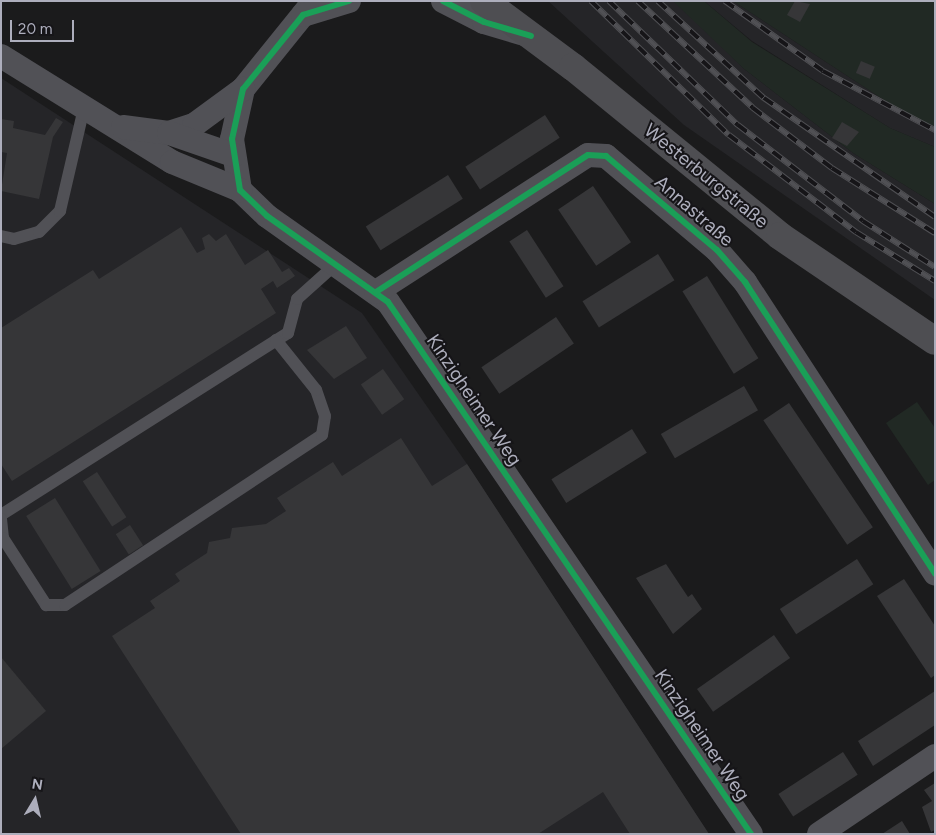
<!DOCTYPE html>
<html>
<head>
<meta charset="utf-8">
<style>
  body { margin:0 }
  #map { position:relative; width:936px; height:835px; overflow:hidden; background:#1b1b1c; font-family:Figtree,sans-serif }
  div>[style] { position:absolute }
  .built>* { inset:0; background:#252528 }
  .green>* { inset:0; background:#212924 }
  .building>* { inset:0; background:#363638; transform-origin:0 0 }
  .lane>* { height:12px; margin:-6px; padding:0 6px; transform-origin:6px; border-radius:6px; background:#515156 }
  .street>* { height:24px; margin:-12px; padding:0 12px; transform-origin:12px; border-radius:12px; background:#515156 }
  .primary>* { height:28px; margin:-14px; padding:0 14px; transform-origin:14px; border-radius:14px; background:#4e4e52 }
  .rail>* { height:5.5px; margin-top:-2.75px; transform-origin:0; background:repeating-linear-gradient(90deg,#161518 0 11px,#505054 0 22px); box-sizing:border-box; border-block:1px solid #505054 }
  .cycleway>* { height:6px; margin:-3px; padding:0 3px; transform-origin:3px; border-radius:3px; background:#1a9f57 }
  span { translate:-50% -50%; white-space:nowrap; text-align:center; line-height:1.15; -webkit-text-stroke:4px #161518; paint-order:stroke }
  .street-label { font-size:19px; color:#adaebc }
  .frame { position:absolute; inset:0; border:2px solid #adaebc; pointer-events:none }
  .north { position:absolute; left:10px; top:775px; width:50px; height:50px; -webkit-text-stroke:4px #161518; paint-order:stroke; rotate:9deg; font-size:14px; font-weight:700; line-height:20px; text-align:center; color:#adaebc }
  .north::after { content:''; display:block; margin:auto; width:18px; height:22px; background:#adaebc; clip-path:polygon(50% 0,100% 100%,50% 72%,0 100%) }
  .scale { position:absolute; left:10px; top:20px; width:64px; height:22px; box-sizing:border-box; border:2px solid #adaebc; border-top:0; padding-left:6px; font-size:15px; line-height:18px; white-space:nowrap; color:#adaebc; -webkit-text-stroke:4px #161518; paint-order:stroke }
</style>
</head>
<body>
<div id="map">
  <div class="built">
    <i style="clip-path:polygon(548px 1px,677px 1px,743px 68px,853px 153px,935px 204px,935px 300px,684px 125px)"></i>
    <i style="clip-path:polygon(704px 1px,733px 1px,910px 117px,935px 127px,935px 147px,890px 128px,752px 41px)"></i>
    <i style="clip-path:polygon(1px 78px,362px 313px,467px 464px,709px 834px,1px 834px)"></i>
  </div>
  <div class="green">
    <i style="clip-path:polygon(673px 1px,704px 1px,752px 42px,890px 128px,935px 147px,935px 204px,853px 153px,743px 68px)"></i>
    <i style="clip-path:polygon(733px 1px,935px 1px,935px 127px,910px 117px)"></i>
    <i style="clip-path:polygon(917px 402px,935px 428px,935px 480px,928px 485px,886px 423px)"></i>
  </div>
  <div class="building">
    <i style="clip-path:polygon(795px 1px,810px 4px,800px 22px,787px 15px)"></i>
    <i style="left:861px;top:61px;width:15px;height:13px;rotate:23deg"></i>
    <i style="left:545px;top:115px;width:27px;height:95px;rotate:57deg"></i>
    <i style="clip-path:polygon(56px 118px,63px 122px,53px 137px,39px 199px,1px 191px,7px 153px,1px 152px,1px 119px,14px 121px,13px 128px,45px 135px)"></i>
    <i style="clip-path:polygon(842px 122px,859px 132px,847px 146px,832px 138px)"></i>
    <i style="left:448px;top:175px;width:28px;height:97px;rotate:58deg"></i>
    <i style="left:593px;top:186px;width:68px;height:42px;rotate:56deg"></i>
    <i style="clip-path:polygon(181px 227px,197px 253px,205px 249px,202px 238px,209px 234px,216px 241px,226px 234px,245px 265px,268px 250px,282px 272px,289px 268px,295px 276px,277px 288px,273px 281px,261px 289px,276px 313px,12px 481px,1px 464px,1px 328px,93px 270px,99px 279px)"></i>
    <i style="left:527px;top:230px;width:67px;height:21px;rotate:57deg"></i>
    <i style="left:658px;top:254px;width:31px;height:89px;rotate:58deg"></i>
    <i style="left:707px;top:276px;width:97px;height:29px;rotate:58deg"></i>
    <i style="left:556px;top:317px;width:32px;height:90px;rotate:56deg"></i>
    <i style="clip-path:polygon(346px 326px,367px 358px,334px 379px,307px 350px)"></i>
    <i style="left:383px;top:369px;width:37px;height:27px;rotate:55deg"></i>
    <i style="left:744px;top:386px;width:28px;height:96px;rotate:60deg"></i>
    <i style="left:789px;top:403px;width:150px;height:31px;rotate:56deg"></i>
    <i style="left:632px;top:429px;width:28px;height:95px;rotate:58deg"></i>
    <i style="clip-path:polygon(401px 438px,432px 486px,467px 464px,709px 834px,630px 834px,603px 792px,538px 834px,241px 834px,112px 636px,155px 608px,150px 601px,180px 581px,175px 574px,207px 553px,209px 542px,230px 538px,232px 528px,266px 524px,286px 511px,277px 498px,333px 462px,342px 476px)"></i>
    <i style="left:97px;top:472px;width:54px;height:17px;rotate:57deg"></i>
    <i style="left:55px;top:498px;width:86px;height:34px;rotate:58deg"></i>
    <i style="left:130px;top:525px;width:24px;height:17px;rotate:57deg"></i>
    <i style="left:857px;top:559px;width:30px;height:92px;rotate:57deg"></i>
    <i style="clip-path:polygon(666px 564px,688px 597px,692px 594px,702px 609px,673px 634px,636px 578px)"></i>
    <i style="clip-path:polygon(904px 579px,935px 626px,935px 675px,931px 678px,877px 596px)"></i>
    <i style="left:774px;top:635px;width:28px;height:94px;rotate:55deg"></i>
    <i style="clip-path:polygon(1px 657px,46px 711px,1px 749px)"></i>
    <i style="clip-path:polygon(935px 691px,935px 725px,873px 766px,858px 741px)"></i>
    <i style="left:843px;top:752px;width:27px;height:77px;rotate:57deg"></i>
    <i style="clip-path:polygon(935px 783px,935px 830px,931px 832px,922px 807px,932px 801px,924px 790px)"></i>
    <i style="clip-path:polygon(902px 821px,910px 834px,882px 834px)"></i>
  </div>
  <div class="lane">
    <i style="left:1px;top:236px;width:13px;rotate:13deg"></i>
    <i style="left:14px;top:239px;width:26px;rotate:-16deg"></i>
    <i style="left:39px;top:232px;width:30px;rotate:-45deg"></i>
    <i style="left:60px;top:211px;width:106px;rotate:-76.9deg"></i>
    <i style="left:1px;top:515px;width:340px;rotate:-32.4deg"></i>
    <i style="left:288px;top:333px;width:35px;rotate:-75deg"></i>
    <i style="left:297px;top:299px;width:52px;rotate:-41.9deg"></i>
    <i style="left:1px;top:519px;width:19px;rotate:84deg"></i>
    <i style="left:3px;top:538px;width:80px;rotate:57.3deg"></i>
    <i style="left:46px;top:605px;width:19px"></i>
    <i style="left:65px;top:605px;width:308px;rotate:-33.5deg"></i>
    <i style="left:322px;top:435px;width:19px;rotate:-81deg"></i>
    <i style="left:325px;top:416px;width:28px;rotate:-109deg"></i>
    <i style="left:316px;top:390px;width:64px;rotate:-128.7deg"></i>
  </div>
  <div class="street">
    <i style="left:314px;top:1px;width:113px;rotate:128.9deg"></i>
    <i style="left:243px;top:89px;width:51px;rotate:102.4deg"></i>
    <i style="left:232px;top:139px;width:52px;rotate:81.1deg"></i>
    <i style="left:240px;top:190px;width:37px;rotate:44deg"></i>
    <i style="left:267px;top:216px;width:148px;rotate:35.4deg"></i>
    <i style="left:388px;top:302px;width:644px;rotate:55.69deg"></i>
    <i style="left:443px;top:1px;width:46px;rotate:27.1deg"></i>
    <i style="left:484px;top:22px;width:42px;rotate:16.7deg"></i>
    <i style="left:303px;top:15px;width:48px;rotate:-16.9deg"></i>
    <i style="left:1px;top:56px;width:201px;rotate:31.8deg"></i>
    <i style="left:172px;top:162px;width:74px;rotate:22.4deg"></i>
    <i style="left:123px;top:127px;width:46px;rotate:7.4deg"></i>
    <i style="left:169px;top:133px;width:26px;rotate:-18deg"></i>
    <i style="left:194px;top:125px;width:61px;rotate:-36.3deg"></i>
    <i style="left:169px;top:133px;width:68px;rotate:19deg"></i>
    <i style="left:376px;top:292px;width:252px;rotate:-32.9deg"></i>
    <i style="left:588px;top:155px;width:18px;rotate:3deg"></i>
    <i style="left:606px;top:156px;width:145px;rotate:40.3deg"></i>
    <i style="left:717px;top:250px;width:43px;rotate:48.8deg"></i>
    <i style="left:745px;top:282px;width:348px;rotate:56.9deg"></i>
    <i style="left:819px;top:834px;width:140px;rotate:-33.9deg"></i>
  </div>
  <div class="primary">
    <i style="left:484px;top:1px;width:111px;rotate:36.6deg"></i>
    <i style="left:573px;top:67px;width:267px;rotate:39.2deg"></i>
    <i style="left:780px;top:236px;width:187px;rotate:34.1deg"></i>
  </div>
  <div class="rail">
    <i style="left:591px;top:1px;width:192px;rotate:44.2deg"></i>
    <i style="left:729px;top:135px;width:160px;rotate:37.4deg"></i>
    <i style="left:856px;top:232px;width:93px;rotate:31.8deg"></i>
    <i style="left:609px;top:1px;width:179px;rotate:43.9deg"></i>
    <i style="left:738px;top:125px;width:158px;rotate:37.5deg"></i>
    <i style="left:863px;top:221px;width:85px;rotate:32.6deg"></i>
    <i style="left:638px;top:1px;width:157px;rotate:42.9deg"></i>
    <i style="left:753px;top:108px;width:99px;rotate:37.2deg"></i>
    <i style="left:832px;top:168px;width:122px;rotate:32.3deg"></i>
    <i style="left:658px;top:1px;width:144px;rotate:42.5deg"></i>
    <i style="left:764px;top:98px;width:208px;rotate:34.8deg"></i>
    <i style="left:725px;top:1px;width:120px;rotate:35.5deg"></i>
    <i style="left:823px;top:71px;width:127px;rotate:27.8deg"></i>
  </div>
  <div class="cycleway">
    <i style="left:349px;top:1px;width:48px;rotate:163.1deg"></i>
    <i style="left:303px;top:15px;width:95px;rotate:129deg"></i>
    <i style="left:243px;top:89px;width:51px;rotate:102.4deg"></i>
    <i style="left:232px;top:139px;width:52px;rotate:81.1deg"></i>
    <i style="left:240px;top:190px;width:37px;rotate:44deg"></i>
    <i style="left:267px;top:216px;width:148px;rotate:35.4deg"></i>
    <i style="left:388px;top:302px;width:644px;rotate:55.69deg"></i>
    <i style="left:443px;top:1px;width:46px;rotate:27.1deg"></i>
    <i style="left:484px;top:22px;width:49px;rotate:16.6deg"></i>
    <i style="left:376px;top:292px;width:252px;rotate:-32.9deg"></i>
    <i style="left:588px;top:155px;width:18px;rotate:3deg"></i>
    <i style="left:606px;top:156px;width:145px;rotate:40.3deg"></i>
    <i style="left:717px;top:250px;width:43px;rotate:48.8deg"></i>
    <i style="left:745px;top:282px;width:348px;rotate:56.9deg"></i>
  </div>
  <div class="street-label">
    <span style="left:706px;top:176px;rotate:39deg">Westerburgstraße</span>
    <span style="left:694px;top:211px;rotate:41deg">Annastraße</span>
    <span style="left:474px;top:400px;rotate:56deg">Kinzigheimer Weg</span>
    <span style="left:702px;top:735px;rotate:56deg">Kinzigheimer Weg</span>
  </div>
  <div class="frame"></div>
  <div class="north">N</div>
  <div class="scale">20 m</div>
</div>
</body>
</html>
